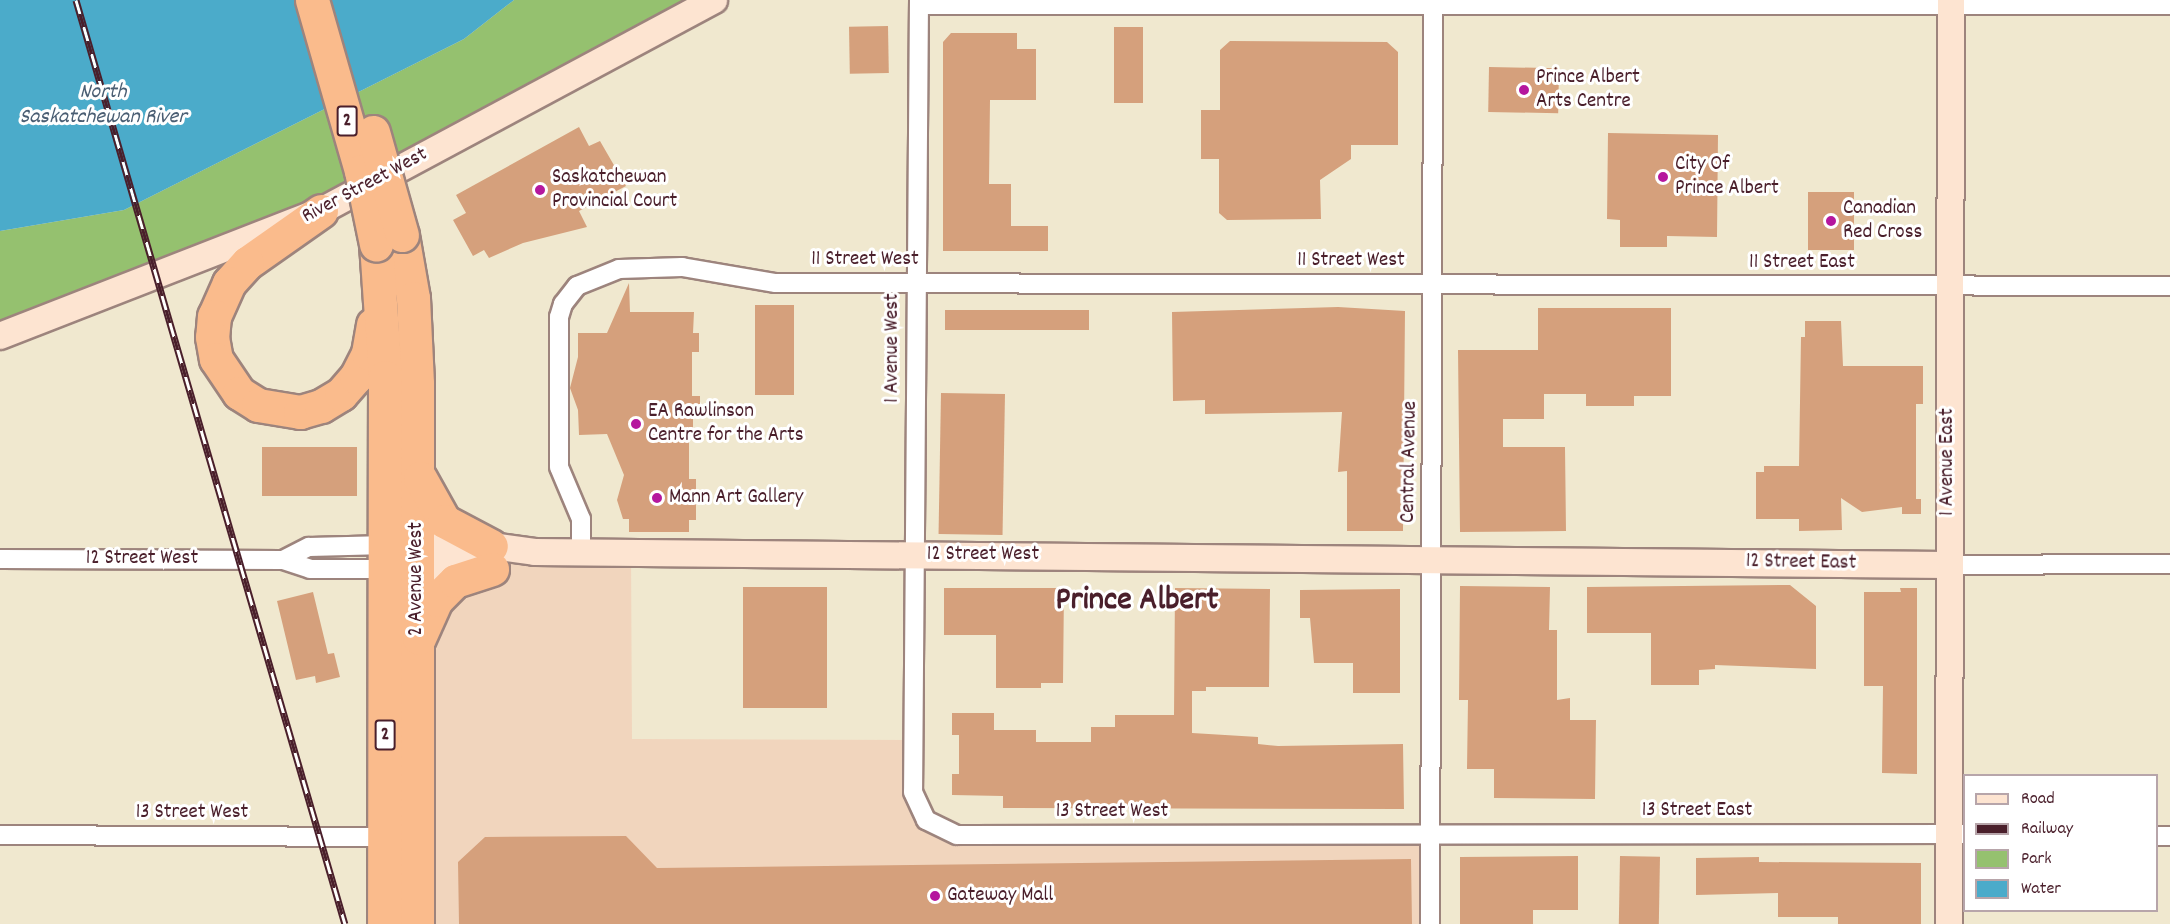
<!DOCTYPE html>
<html>
<head>
<meta charset="utf-8">
<style>
  body { margin:0 }
  #map { position:relative; width:2170px; height:924px; overflow:hidden; background:#f0e8cf; font-family:Dekko,sans-serif }
  div>[style] { position:absolute }
  .built>* { inset:0; background:#f1d5bd }
  .green>* { inset:0; background:#95c16f }
  .water>* { inset:0; background:#4babca }
  .building>* { inset:0; background:#d5a07c; transform-origin:0 0 }
  .roads { filter:drop-shadow(2px 0 #9d847d) drop-shadow(-2px 0 #9d847d) drop-shadow(0 2px #9d847d) drop-shadow(0 -2px #9d847d) }
  .street>* { height:18px; margin:-9px; padding:0 9px; transform-origin:9px; border-radius:9px; background:#fff }
  .secondary>* { height:26px; margin:-13px; padding:0 13px; transform-origin:13px; border-radius:13px; background:#fde4d1 }
  .highway>* { height:33px; margin:-16.5px; padding:0 16.5px; transform-origin:16.5px; border-radius:16.5px; background:#fabb8c }
  .rail>* { height:7px; margin-top:-3.5px; transform-origin:0; background:repeating-linear-gradient(90deg,#fff 0 14px,#4a1f2b 0 28px); box-sizing:border-box; border-block:2px solid #4a1f2b }
  .bridges { filter:drop-shadow(2px 0 #9d847d) drop-shadow(-2px 0 #9d847d) drop-shadow(0 2px #9d847d) drop-shadow(0 -2px #9d847d) }
  .highway-bridge>* { height:33px; margin:-16.5px; padding:0 16.5px; transform-origin:16.5px; border-radius:16.5px; background:#fabb8c }
  .dots>* { width:16px; height:16px; translate:-50% -50%; box-sizing:border-box; border:3px solid #fff; border-radius:50% }
  span { translate:-50% -50%; white-space:nowrap; text-align:center; line-height:1.15; -webkit-text-stroke:6px #fff; paint-order:stroke }
  .shield-label span { padding:2px 4px; background:#fff; border:2px solid; border-radius:4px; -webkit-text-stroke-width:0 }
  .shield-label { font-size:20px; color:#4a1f2b; font-weight:700 }
  .poi-label { font-size:21px; color:#4a1f2b }
  .left { translate:0 -50%; text-align:left }
  .street-label { font-size:21px; color:#4a1f2b }
  .water-label { font-size:22px; color:#4a5e73; font-style:italic }
  .town-label { font-size:33px; color:#4a1f2b; font-weight:700 }
  .legend { position:absolute; left:1963px; top:774px; width:195px; height:138px; box-sizing:border-box; background:#fff; border:2px solid #b7a5aa; margin:0; padding:8px 10px; list-style:none; font-size:18px; color:#4a1f2b }
  .legend li { display:flex; align-items:center; gap:12px; height:30px }
  .legend b { width:30px; border:2px solid #b7a5aa }
</style>
</head>
<body>
<div id="map">
  <div class="built">
    <i style="clip-path:polygon(535px 552px,631px 552px,632px 739px,914px 740px,913px 792px,940px 830px,1430px 834px,1430px 924px,417px 924px,416px 645px,436px 600px,492px 569px)"></i>
  </div>
  <div class="green">
    <i style="clip-path:polygon(514px 0,705px 0,389px 166px,158px 276px,0 328px,0 231px,124px 210px,464px 39px)"></i>
  </div>
  <div class="water">
    <i style="clip-path:polygon(0 0,514px 0,464px 39px,124px 210px,0 231px)"></i>
  </div>
  <div class="building">
    <i style="left:888px;top:26px;width:47px;height:39px;rotate:89deg"></i>
    <i style="left:1114px;top:27px;width:29px;height:76px"></i>
    <i style="clip-path:polygon(951px 33px,1017px 33px,1017px 49px,1036px 49px,1036px 100px,990px 100px,989px 184px,1011px 184px,1011px 226px,1048px 226px,1048px 251px,943px 251px,943px 42px)"></i>
    <i style="clip-path:polygon(1230px 41px,1387px 42px,1398px 52px,1398px 145px,1351px 145px,1351px 159px,1320px 180px,1321px 219px,1227px 220px,1219px 213px,1219px 159px,1201px 159px,1201px 110px,1220px 110px,1220px 50px)"></i>
    <i style="left:1489px;top:67px;width:70px;height:45px;rotate:1deg"></i>
    <i style="clip-path:polygon(579px 127px,589px 146px,600px 141px,626px 186px,579px 211px,587px 227px,523px 243px,489px 258px,484px 250px,473px 256px,453px 220px,466px 213px,456px 195px)"></i>
    <i style="clip-path:polygon(1608px 133px,1718px 135px,1717px 237px,1667px 236px,1667px 247px,1620px 247px,1620px 220px,1607px 219px)"></i>
    <i style="left:1808px;top:192px;width:46px;height:58px"></i>
    <i style="clip-path:polygon(629px 283px,630px 312px,694px 312px,693px 333px,699px 333px,699px 352px,692px 352px,692px 396px,700px 396px,700px 414px,693px 414px,693px 436px,689px 436px,689px 479px,696px 479px,696px 520px,689px 520px,689px 532px,629px 532px,629px 519px,623px 519px,617px 500px,624px 475px,607px 434px,579px 435px,578px 410px,570px 388px,578px 357px,578px 333px,607px 333px)"></i>
    <i style="left:755px;top:305px;width:39px;height:90px"></i>
    <i style="clip-path:polygon(1338px 307px,1405px 311px,1403px 531px,1347px 531px,1347px 471px,1338px 472px,1342px 412px,1205px 414px,1205px 400px,1173px 401px,1172px 312px)"></i>
    <i style="clip-path:polygon(1538px 308px,1671px 308px,1671px 396px,1634px 396px,1634px 406px,1586px 406px,1586px 394px,1544px 394px,1544px 419px,1503px 419px,1503px 447px,1565px 447px,1566px 531px,1460px 532px,1458px 350px,1538px 350px)"></i>
    <i style="left:1089px;top:310px;width:20px;height:144px;rotate:90deg"></i>
    <i style="clip-path:polygon(1805px 321px,1841px 321px,1843px 366px,1923px 366px,1923px 404px,1916px 404px,1916px 499px,1921px 499px,1921px 514px,1902px 514px,1902px 507px,1862px 512px,1841px 498px,1842px 530px,1799px 531px,1799px 519px,1756px 519px,1756px 472px,1764px 472px,1764px 466px,1799px 466px,1801px 337px,1805px 337px)"></i>
    <i style="left:941px;top:393px;width:64px;height:141px;rotate:1deg"></i>
    <i style="left:262px;top:447px;width:95px;height:49px"></i>
    <i style="clip-path:polygon(1790px 585px,1816px 606px,1816px 669px,1715px 665px,1715px 669px,1699px 670px,1699px 685px,1651px 685px,1651px 633px,1587px 633px,1587px 587px)"></i>
    <i style="clip-path:polygon(1460px 586px,1550px 587px,1549px 630px,1557px 630px,1557px 700px,1570px 698px,1570px 720px,1596px 720px,1595px 799px,1494px 798px,1494px 769px,1467px 769px,1468px 700px,1459px 700px)"></i>
    <i style="left:743px;top:587px;width:84px;height:121px"></i>
    <i style="clip-path:polygon(944px 588px,1064px 588px,1063px 683px,1041px 683px,1041px 688px,996px 688px,996px 635px,944px 635px)"></i>
    <i style="clip-path:polygon(1175px 588px,1270px 589px,1269px 687px,1206px 687px,1206px 691px,1192px 691px,1192px 733px,1258px 737px,1258px 744px,1278px 746px,1403px 744px,1404px 809px,1003px 808px,1003px 796px,952px 795px,952px 774px,959px 774px,959px 735px,952px 735px,952px 713px,994px 713px,994px 730px,1036px 730px,1036px 742px,1091px 742px,1091px 727px,1115px 727px,1115px 715px,1174px 715px)"></i>
    <i style="clip-path:polygon(1900px 588px,1917px 588px,1917px 774px,1882px 773px,1883px 686px,1864px 686px,1864px 592px,1901px 592px)"></i>
    <i style="clip-path:polygon(1400px 589px,1400px 693px,1353px 693px,1353px 663px,1314px 663px,1310px 618px,1300px 618px,1300px 590px)"></i>
    <i style="clip-path:polygon(313px 592px,328px 654px,334px 653px,340px 677px,316px 683px,315px 676px,296px 680px,277px 601px)"></i>
    <i style="clip-path:polygon(626px 836px,657px 868px,1411px 859px,1412px 924px,459px 924px,458px 862px,485px 837px)"></i>
    <i style="clip-path:polygon(1578px 856px,1578px 910px,1533px 910px,1533px 924px,1460px 924px,1460px 857px)"></i>
    <i style="left:1620px;top:856px;width:40px;height:68px;rotate:1deg"></i>
    <i style="clip-path:polygon(1759px 857px,1759px 862px,1921px 863px,1921px 924px,1838px 924px,1838px 917px,1778px 917px,1778px 893px,1696px 895px,1696px 858px)"></i>
  </div>
  <div class="roads">
    <div class="street">
      <i style="left:919px;top:0;width:792px;rotate:90.43deg"></i>
      <i style="left:913px;top:792px;width:31px;rotate:65deg"></i>
      <i style="left:926px;top:820px;width:34px;rotate:26deg"></i>
      <i style="left:957px;top:835px;width:1007px;rotate:-0.06deg"></i>
      <i style="left:919px;top:5px;width:1251px"></i>
      <i style="left:581px;top:552px;width:33px;rotate:-90deg"></i>
      <i style="left:581px;top:519px;width:56px;rotate:-112.9deg"></i>
      <i style="left:559px;top:467px;width:150px;rotate:-90deg"></i>
      <i style="left:559px;top:317px;width:14px;rotate:-73deg"></i>
      <i style="left:563px;top:304px;width:23px;rotate:-52deg"></i>
      <i style="left:577px;top:286px;width:45px;rotate:-22deg"></i>
      <i style="left:619px;top:269px;width:63px;rotate:-1.8deg"></i>
      <i style="left:682px;top:267px;width:95px;rotate:9.7deg"></i>
      <i style="left:776px;top:283px;width:1394px;rotate:0.12deg"></i>
      <i style="left:0;top:559px;width:283px;rotate:0.2deg"></i>
      <i style="left:283px;top:560px;width:28px;rotate:18deg"></i>
      <i style="left:310px;top:569px;width:77px"></i>
      <i style="left:283px;top:560px;width:29px;rotate:-27deg"></i>
      <i style="left:309px;top:547px;width:78px;rotate:-1.5deg"></i>
      <i style="left:1948px;top:565px;width:222px;rotate:-0.3deg"></i>
      <i style="left:0;top:835px;width:385px;rotate:0.3deg"></i>
      <i style="left:2156px;top:836px;width:14px"></i>
      <i style="left:1430px;top:924px;width:924px;rotate:-89.81deg"></i>
    </div>
    <div class="secondary">
      <i style="left:0;top:336px;width:344px;rotate:-21.3deg"></i>
      <i style="left:321px;top:211px;width:446px;rotate:-28.2deg"></i>
      <i style="left:398px;top:545px;width:93px;rotate:0.6deg"></i>
      <i style="left:491px;top:546px;width:44px;rotate:7.8deg"></i>
      <i style="left:535px;top:552px;width:1413px;rotate:0.53deg"></i>
      <i style="left:401px;top:569px;width:77px"></i>
      <i style="left:1949px;top:924px;width:924px;rotate:-89.88deg"></i>
    </div>
    <div class="highway">
      <i style="left:321px;top:211px;width:90px;rotate:144.9deg"></i>
      <i style="left:247px;top:263px;width:27px;rotate:132deg"></i>
      <i style="left:229px;top:283px;width:36px;rotate:114deg"></i>
      <i style="left:214px;top:316px;width:21px;rotate:95deg"></i>
      <i style="left:212px;top:337px;width:22px;rotate:80deg"></i>
      <i style="left:216px;top:359px;width:41px;rotate:55.9deg"></i>
      <i style="left:239px;top:393px;width:22px;rotate:32deg"></i>
      <i style="left:258px;top:405px;width:43px;rotate:9.5deg"></i>
      <i style="left:300px;top:412px;width:22px;rotate:-16deg"></i>
      <i style="left:321px;top:406px;width:23px;rotate:-31deg"></i>
      <i style="left:341px;top:394px;width:23px;rotate:-49deg"></i>
      <i style="left:356px;top:377px;width:27px;rotate:-63deg"></i>
      <i style="left:368px;top:353px;width:29px;rotate:-80deg"></i>
      <i style="left:402px;top:235px;width:64px;rotate:80.1deg"></i>
      <i style="left:413px;top:298px;width:86px;rotate:87.3deg"></i>
      <i style="left:417px;top:384px;width:540px;rotate:90deg"></i>
      <i style="left:376px;top:244px;width:133px;rotate:86.1deg"></i>
      <i style="left:385px;top:377px;width:547px;rotate:90.1deg"></i>
      <i style="left:420px;top:478px;width:49px;rotate:60.8deg"></i>
      <i style="left:444px;top:521px;width:53px;rotate:28deg"></i>
      <i style="left:419px;top:638px;width:42px;rotate:-65.9deg"></i>
      <i style="left:436px;top:600px;width:27px;rotate:-45deg"></i>
      <i style="left:455px;top:581px;width:39px;rotate:-18deg"></i>
    </div>
  </div>
  <div class="rail">
    <i style="left:76px;top:0;width:962px;rotate:73.77deg"></i>
  </div>
  <div class="bridges">
    <div class="highway-bridge">
      <i style="left:312px;top:0;width:178px;rotate:74deg"></i>
      <i style="left:361px;top:171px;width:75px;rotate:78.4deg"></i>
      <i style="left:373px;top:132px;width:107px;rotate:74.3deg"></i>
    </div>
  </div>
  <div class="dots">
    <i style="left:1524px;top:90px;background:#b5179e"></i>
    <i style="left:1663px;top:177px;background:#b5179e"></i>
    <i style="left:540px;top:190px;background:#b5179e"></i>
    <i style="left:1831px;top:221px;background:#b5179e"></i>
    <i style="left:636px;top:424px;background:#b5179e"></i>
    <i style="left:657px;top:498px;background:#b5179e"></i>
    <i style="left:935px;top:896px;background:#b5179e"></i>
  </div>
  <div class="shield-label">
    <span style="left:347px;top:121px">2</span>
    <span style="left:385px;top:735px">2</span>
  </div>
  <div class="poi-label">
    <span class="left" style="left:1536px;top:90px">Prince Albert<br>Arts Centre</span>
    <span class="left" style="left:1675px;top:177px">City Of<br>Prince Albert</span>
    <span class="left" style="left:552px;top:190px">Saskatchewan<br>Provincial Court</span>
    <span class="left" style="left:1843px;top:221px">Canadian<br>Red Cross</span>
    <span class="left" style="left:648px;top:424px">EA Rawlinson<br>Centre for the Arts</span>
    <span class="left" style="left:669px;top:498px">Mann Art Gallery</span>
    <span class="left" style="left:947px;top:896px">Gateway Mall</span>
  </div>
  <div class="street-label">
    <span style="left:365px;top:186px;rotate:-28deg">River Street West</span>
    <span style="left:865px;top:260px">11 Street West</span>
    <span style="left:1351px;top:261px">11 Street West</span>
    <span style="left:1802px;top:263px">11 Street East</span>
    <span style="left:893px;top:348px;rotate:-90deg">1 Avenue West</span>
    <span style="left:1410px;top:462px;rotate:-89deg">Central Avenue</span>
    <span style="left:1948px;top:462px;rotate:-90deg">1 Avenue East</span>
    <span style="left:983px;top:555px">12 Street West</span>
    <span style="left:142px;top:559px">12 Street West</span>
    <span style="left:1801px;top:563px;rotate:1deg">12 Street East</span>
    <span style="left:417px;top:579px;rotate:-90deg">2 Avenue West</span>
    <span style="left:1697px;top:811px">13 Street East</span>
    <span style="left:1112px;top:812px">13 Street West</span>
    <span style="left:192px;top:813px">13 Street West</span>
  </div>
  <div class="water-label">
    <span style="left:103px;top:105px">North<br>Saskatchewan River</span>
  </div>
  <div class="town-label">
    <span style="left:1137px;top:602px">Prince Albert</span>
  </div>
  <ul class="legend">
  <li><b style="height:8px;background:#fde4d1"></b>Road</li>
  <li><b style="height:8px;background:#4a1f2b"></b>Railway</li>
  <li><b style="height:16px;background:#95c16f"></b>Park</li>
  <li><b style="height:16px;background:#4babca"></b>Water</li>
  </ul>
</div>
</body>
</html>
